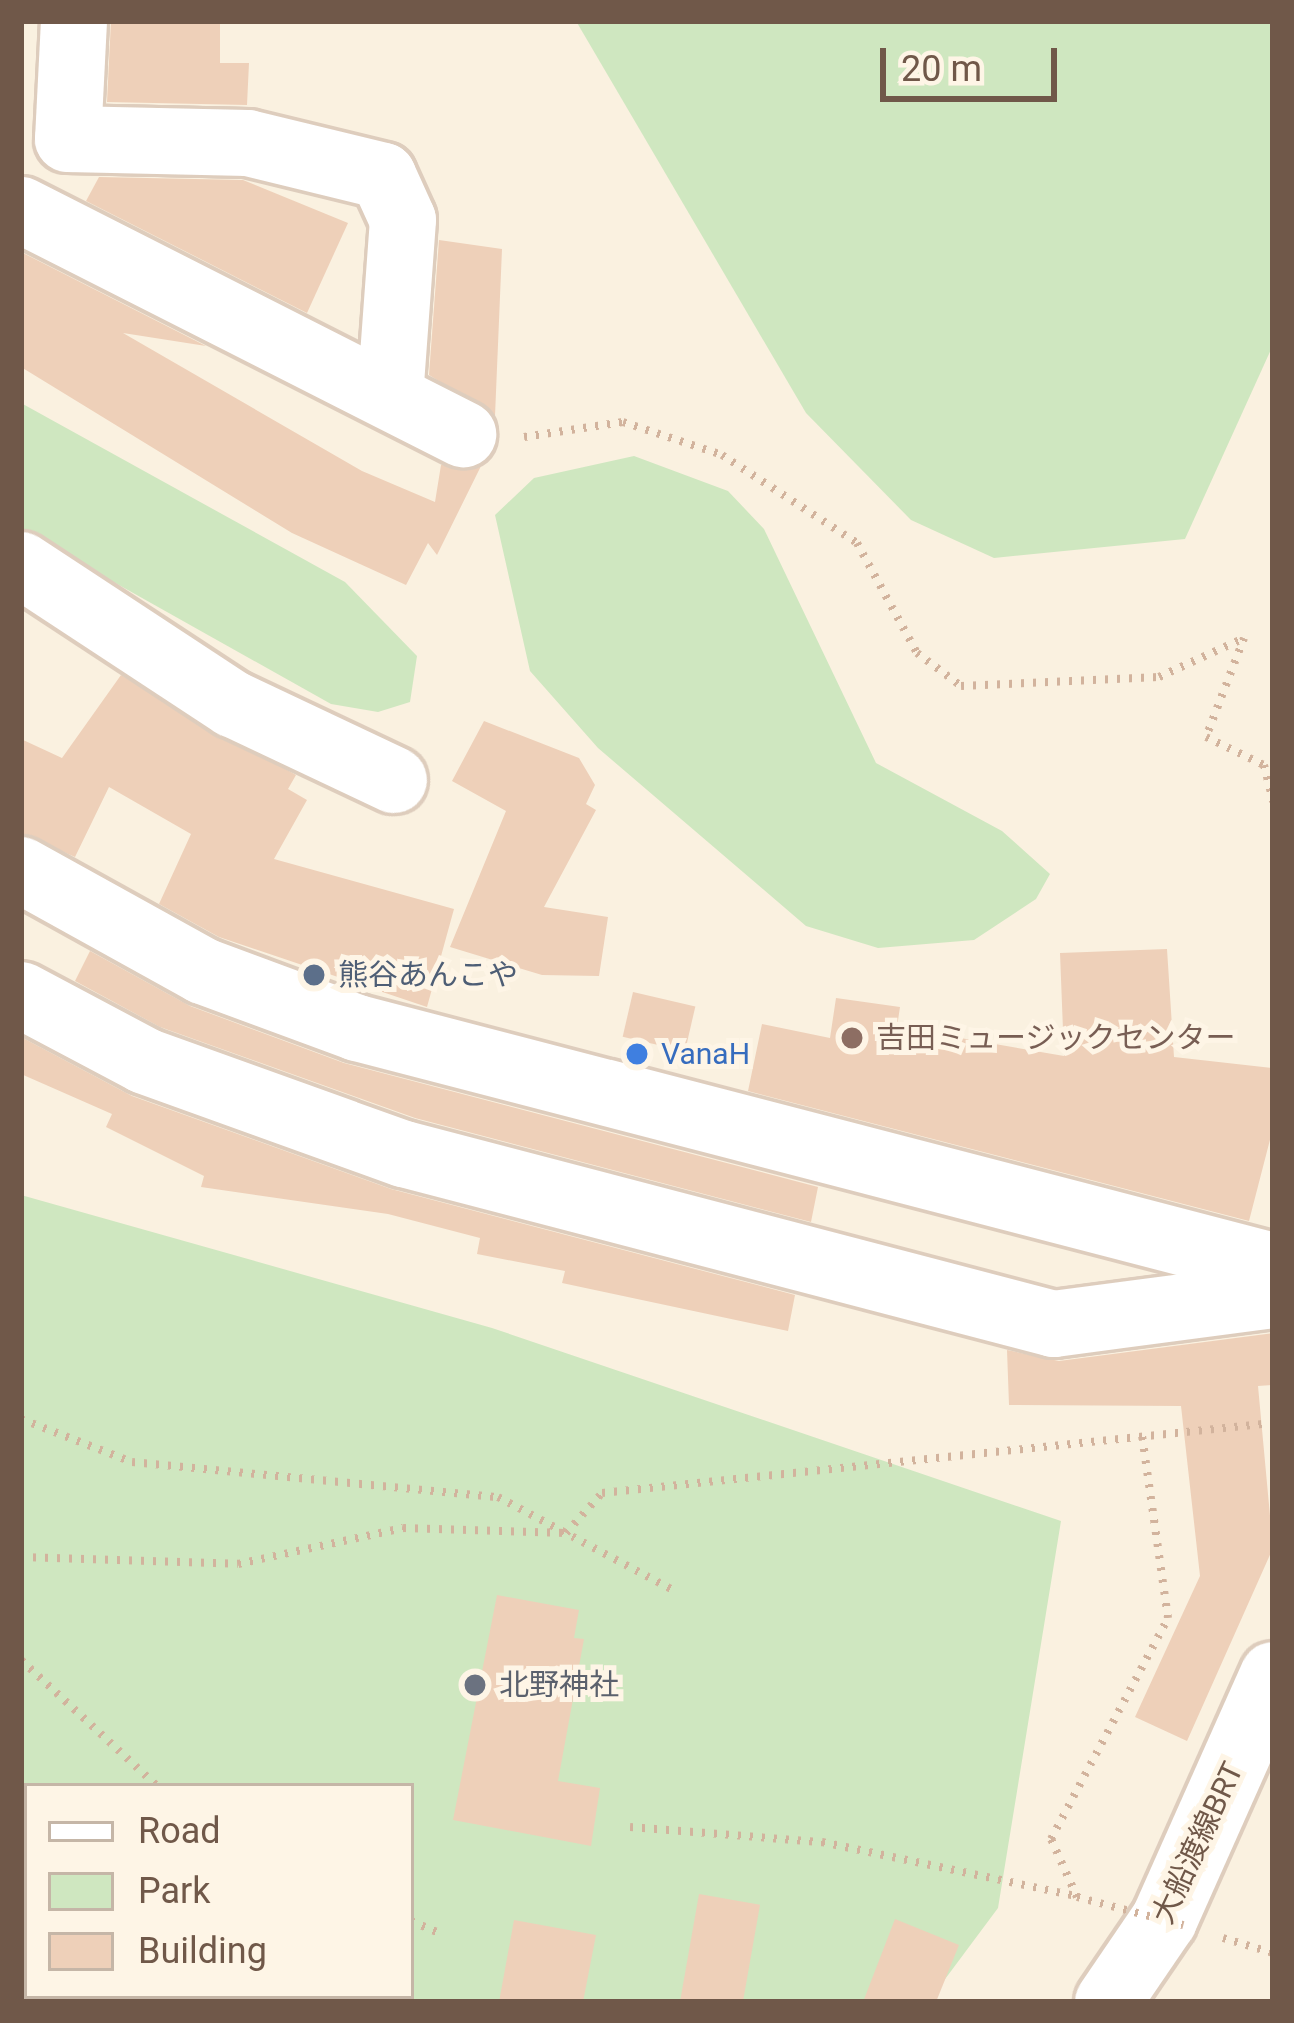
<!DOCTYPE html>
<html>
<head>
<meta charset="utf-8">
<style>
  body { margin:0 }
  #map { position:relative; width:1294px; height:2023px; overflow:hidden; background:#faf1e0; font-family:Roboto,"Noto Sans JP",sans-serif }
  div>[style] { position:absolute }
  .green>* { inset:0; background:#cfe7c0 }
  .building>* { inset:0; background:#eed0b9; transform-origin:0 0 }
  .path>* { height:8px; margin-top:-4px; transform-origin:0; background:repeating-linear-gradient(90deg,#d2b39d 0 3px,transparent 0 12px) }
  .roads { filter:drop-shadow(3px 0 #decdbd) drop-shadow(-3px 0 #decdbd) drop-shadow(0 3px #decdbd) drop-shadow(0 -3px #decdbd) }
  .minor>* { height:66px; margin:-33px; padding:0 33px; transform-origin:33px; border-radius:33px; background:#fff }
  .path-bridge>* { height:8px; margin-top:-4px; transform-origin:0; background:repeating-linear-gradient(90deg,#d2b39d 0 3px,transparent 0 12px) }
  .dots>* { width:33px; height:33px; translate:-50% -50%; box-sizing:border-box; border:6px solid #fef5e6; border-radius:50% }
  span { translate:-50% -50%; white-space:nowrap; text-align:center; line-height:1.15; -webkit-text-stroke:10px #fef5e6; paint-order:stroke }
  .service-label { font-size:30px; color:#4e5e75 }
  .left { translate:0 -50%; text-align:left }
  .education-label { font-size:30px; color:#785e54 }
  .shop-label { font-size:30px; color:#366cbe }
  .worship-label { font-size:30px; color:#5b616d }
  .street-label { font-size:30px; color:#705849 }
  .frame { position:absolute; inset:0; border:24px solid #705849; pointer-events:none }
  .legend { position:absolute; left:24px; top:1783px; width:390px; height:216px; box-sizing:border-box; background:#fef5e6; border:3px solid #c5b6a7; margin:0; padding:15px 21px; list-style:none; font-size:36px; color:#705849 }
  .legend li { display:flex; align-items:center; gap:24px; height:60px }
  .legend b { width:60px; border:3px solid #c5b6a7 }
  .scale { position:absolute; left:880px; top:48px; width:177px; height:54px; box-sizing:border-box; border:6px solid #705849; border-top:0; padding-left:15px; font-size:36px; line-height:42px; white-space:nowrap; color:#705849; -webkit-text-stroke:9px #fef5e6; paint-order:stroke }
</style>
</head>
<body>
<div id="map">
  <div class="green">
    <i style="clip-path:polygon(576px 21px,1273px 21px,1273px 345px,1185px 539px,994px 558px,911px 520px,806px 413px)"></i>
    <i style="clip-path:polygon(21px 403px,345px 582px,417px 656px,410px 702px,378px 712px,331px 704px,21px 530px)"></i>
    <i style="clip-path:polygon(634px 456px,728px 491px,764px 529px,876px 763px,1002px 831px,1050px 874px,1036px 899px,974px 940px,878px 948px,806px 926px,598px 748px,530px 671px,495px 515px,534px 478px)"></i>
    <i style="clip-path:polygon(evenodd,21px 1195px,492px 1328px,1061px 1521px,998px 1908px,928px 2002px,21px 2002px,21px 1195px,27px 1786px,411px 1786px,411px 1996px,27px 1996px,27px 1786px)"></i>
  </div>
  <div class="building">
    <i style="clip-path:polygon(111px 21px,220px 21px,220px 63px,249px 63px,247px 105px,107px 102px)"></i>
    <i style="clip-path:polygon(99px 177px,243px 180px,348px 223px,307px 313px,86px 201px)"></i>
    <i style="clip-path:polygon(439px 240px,502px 249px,495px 416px,429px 375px)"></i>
    <i style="clip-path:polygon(21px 252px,206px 346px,123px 333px,362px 471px,435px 502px,441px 465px,481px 466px,437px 555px,428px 543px,406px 585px,292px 533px,21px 367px)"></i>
    <i style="clip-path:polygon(121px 675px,296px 775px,288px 789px,307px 800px,274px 859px,454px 909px,427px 1007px,219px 937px,159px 904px,191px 834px,109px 787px,75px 857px,21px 833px,21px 739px,62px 758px)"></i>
    <i style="clip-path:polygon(484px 721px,579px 758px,595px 785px,586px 804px,596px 810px,544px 907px,608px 917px,599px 976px,542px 975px,450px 947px,506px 811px,452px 781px)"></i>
    <i style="clip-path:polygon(1167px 949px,1174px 1057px,1273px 1068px,1273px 1128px,1249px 1221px,748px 1091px,762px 1024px,830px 1038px,836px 998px,900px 1007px,897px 1027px,1064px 1056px,1060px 953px)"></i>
    <i style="clip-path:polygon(90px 951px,190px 1006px,344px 1063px,818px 1187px,811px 1222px,415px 1118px,160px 1027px,75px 981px)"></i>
    <i style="left:633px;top:992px;width:64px;height:46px;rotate:13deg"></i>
    <i style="clip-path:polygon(21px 1037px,132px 1096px,391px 1189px,795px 1295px,788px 1331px,562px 1283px,565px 1271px,477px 1254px,480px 1238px,388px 1214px,201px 1187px,204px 1176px,106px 1127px,112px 1114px,21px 1074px)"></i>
    <i style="clip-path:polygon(1273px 1333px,1273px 1385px,1258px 1386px,1273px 1548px,1187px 1741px,1135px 1717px,1200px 1576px,1181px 1406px,1009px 1405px,1007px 1350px,1059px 1361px)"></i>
    <i style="clip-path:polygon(497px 1595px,579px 1610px,574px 1638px,584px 1639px,558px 1781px,600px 1788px,591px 1846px,453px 1820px)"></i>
    <i style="left:699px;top:1894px;width:62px;height:110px;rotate:10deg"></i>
    <i style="clip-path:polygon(895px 1919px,959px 1945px,936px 2002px,863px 2002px)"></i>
    <i style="clip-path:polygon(514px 1920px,596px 1935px,583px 2002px,499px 2002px)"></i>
  </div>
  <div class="path">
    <i style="left:524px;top:437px;width:100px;rotate:-8.6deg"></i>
    <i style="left:623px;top:422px;width:104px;rotate:18.4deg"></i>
    <i style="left:722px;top:455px;width:161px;rotate:33.1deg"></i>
    <i style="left:857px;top:543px;width:125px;rotate:61.4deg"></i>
    <i style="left:917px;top:653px;width:55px;rotate:36.9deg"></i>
    <i style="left:961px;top:686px;width:198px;rotate:-2.6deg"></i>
    <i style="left:1159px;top:677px;width:94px;rotate:-24.6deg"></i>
    <i style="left:1244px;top:638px;width:106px;rotate:111deg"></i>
    <i style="left:1206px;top:737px;width:64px;rotate:25.8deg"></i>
    <i style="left:1264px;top:765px;width:38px;rotate:76deg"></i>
    <i style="left:21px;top:1419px;width:119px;rotate:21.2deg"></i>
    <i style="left:132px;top:1462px;width:368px;rotate:5.5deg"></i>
    <i style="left:498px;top:1497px;width:196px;rotate:28deg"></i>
    <i style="left:21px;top:1557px;width:217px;rotate:1.8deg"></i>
    <i style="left:238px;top:1564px;width:169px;rotate:-12.3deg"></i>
    <i style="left:403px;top:1528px;width:163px;rotate:1.8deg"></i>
    <i style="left:566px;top:1533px;width:54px;rotate:-48deg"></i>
    <i style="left:602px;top:1493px;width:675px;rotate:-5.96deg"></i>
    <i style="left:21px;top:1660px;width:185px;rotate:42.8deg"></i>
    <i style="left:630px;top:1827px;width:193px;rotate:4.5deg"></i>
    <i style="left:822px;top:1842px;width:260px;rotate:12deg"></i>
    <i style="left:1077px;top:1897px;width:64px;rotate:-114.1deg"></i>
    <i style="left:1051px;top:1839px;width:250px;rotate:-62.1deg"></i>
    <i style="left:1168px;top:1618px;width:184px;rotate:-98.1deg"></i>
    <i style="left:411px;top:1921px;width:30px;rotate:23deg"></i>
    <i style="left:1223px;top:1938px;width:52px;rotate:16.7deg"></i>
  </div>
  <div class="roads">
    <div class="minor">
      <i style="left:74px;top:21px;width:118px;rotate:92.9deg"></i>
      <i style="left:68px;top:139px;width:180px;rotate:1.3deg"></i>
      <i style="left:248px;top:143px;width:139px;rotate:13.7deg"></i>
      <i style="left:383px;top:176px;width:48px;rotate:65.6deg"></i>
      <i style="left:403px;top:220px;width:177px;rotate:94.2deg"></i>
      <i style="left:21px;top:210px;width:496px;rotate:26.9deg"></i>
      <i style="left:21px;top:565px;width:254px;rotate:33.3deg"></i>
      <i style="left:233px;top:704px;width:178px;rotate:25.3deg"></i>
      <i style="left:21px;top:870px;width:208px;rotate:29deg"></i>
      <i style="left:203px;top:971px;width:164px;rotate:20.3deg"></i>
      <i style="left:357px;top:1028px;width:946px;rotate:14.56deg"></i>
      <i style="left:21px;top:995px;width:140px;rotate:28deg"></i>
      <i style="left:145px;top:1061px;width:275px;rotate:19.8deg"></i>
      <i style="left:404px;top:1154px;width:672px;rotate:14.66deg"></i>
      <i style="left:1054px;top:1324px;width:221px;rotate:-7.5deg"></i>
      <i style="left:1108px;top:2002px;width:99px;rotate:-55.7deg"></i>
      <i style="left:1164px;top:1920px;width:268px;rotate:-66deg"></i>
    </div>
  </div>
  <div class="path-bridge">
    <i style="left:1077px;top:1897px;width:110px;rotate:14.8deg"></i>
  </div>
  <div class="dots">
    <i style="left:314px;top:975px;background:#5c6f8a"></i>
    <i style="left:852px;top:1038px;background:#8d6e63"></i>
    <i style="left:637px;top:1054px;background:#3f7fe0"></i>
    <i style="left:475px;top:1685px;background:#6b7280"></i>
  </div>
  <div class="service-label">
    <span class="left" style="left:338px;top:975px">熊谷あんこや</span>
  </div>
  <div class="education-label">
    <span class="left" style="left:876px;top:1038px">吉田ミュージックセンター</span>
  </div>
  <div class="shop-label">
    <span class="left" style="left:661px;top:1054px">VanaH</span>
  </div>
  <div class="worship-label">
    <span class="left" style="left:499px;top:1685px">北野神社</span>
  </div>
  <div class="street-label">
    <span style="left:1198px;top:1843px;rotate:-65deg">大船渡線BRT</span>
  </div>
  <div class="frame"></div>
  <ul class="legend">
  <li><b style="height:15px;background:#fff"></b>Road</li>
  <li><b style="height:33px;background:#cfe7c0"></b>Park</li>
  <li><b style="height:33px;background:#eed0b9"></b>Building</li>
  </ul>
  <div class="scale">20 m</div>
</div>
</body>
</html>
